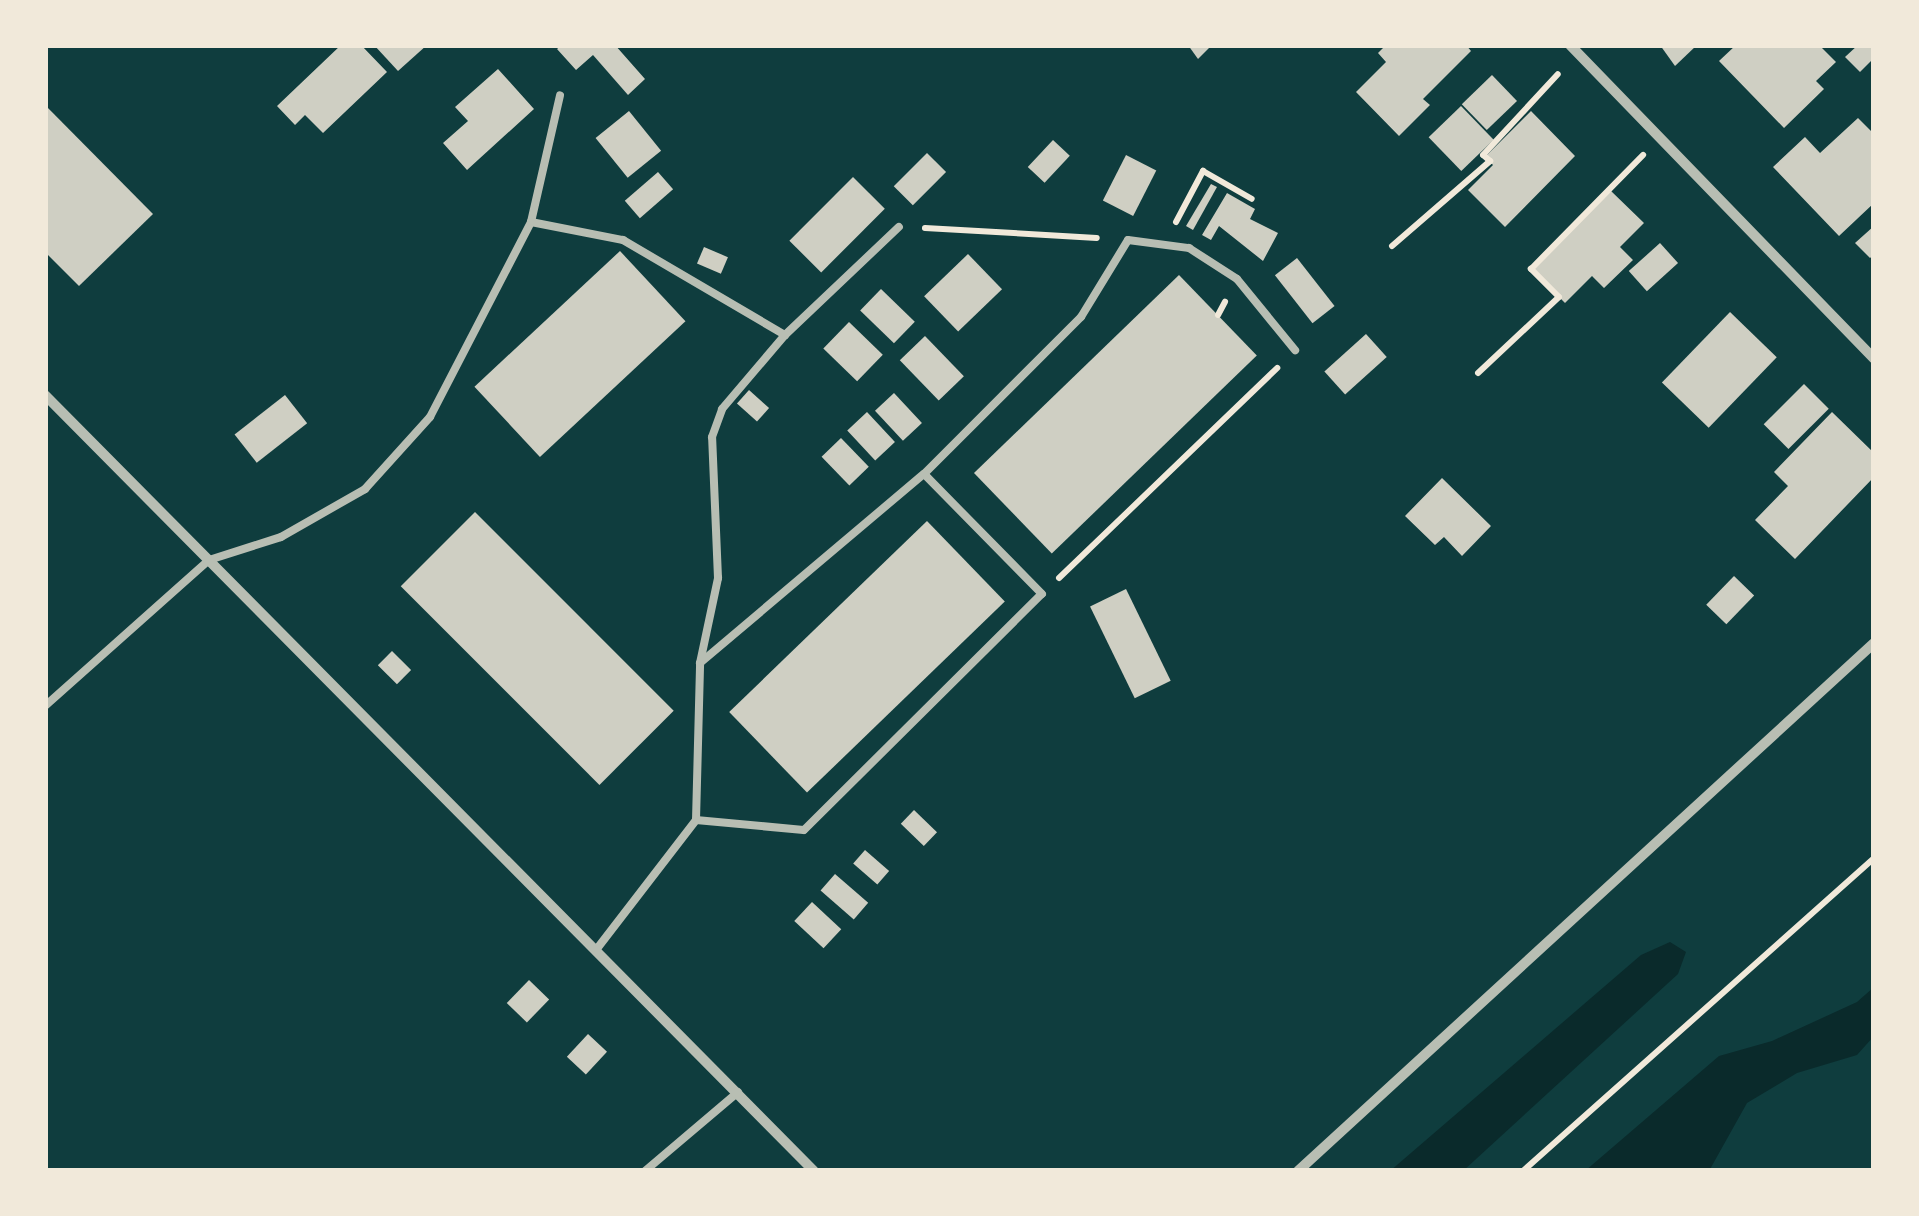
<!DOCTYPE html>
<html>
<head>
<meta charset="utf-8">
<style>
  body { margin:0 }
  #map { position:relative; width:1919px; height:1216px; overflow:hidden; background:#0f3d3e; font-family:"Noto Sans",sans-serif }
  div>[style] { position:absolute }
  .water>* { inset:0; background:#0a2a2b }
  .building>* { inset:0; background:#cfcfc3; transform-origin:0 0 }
  .path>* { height:6px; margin:-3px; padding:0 3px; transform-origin:3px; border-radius:3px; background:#f1e9da }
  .service>* { height:8px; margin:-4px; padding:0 4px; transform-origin:4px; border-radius:4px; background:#b8beb3 }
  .minor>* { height:10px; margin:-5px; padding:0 5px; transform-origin:5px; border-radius:5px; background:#b8beb3 }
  span { translate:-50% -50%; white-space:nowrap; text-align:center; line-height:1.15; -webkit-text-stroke:8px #f1e9da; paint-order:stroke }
  .frame { position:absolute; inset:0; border:48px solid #f1e9da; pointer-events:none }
</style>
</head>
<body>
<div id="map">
  <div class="water">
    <i style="clip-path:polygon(1670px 942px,1686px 952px,1678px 974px,1463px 1171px,1390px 1171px,1641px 955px)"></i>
    <i style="clip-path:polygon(1874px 987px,1874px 1036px,1857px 1055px,1797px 1073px,1747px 1103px,1709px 1171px,1585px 1171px,1719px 1056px,1772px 1041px,1857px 1002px)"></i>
  </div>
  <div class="building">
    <i style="clip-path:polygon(341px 45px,361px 45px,387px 72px,323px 133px,305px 115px,295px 125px,277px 106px)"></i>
    <i style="clip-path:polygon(374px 45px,427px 45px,398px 71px)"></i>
    <i style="clip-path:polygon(562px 45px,615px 45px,645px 79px,628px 95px,593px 55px,576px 70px,557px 49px)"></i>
    <i style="clip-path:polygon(1188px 45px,1212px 45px,1198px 59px)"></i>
    <i style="clip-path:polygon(1386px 45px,1466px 45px,1471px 51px,1423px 99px,1430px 105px,1399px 136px,1356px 92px,1386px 62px,1378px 53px)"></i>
    <i style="clip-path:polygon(1660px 45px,1697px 45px,1675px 66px)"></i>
    <i style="clip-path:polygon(1736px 45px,1819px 45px,1836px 62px,1816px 81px,1824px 89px,1784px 128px,1719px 61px)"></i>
    <i style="clip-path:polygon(1858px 45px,1874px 47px,1874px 58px,1860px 72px,1845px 57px)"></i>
    <i style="clip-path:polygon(498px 69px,534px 109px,467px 170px,443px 143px,468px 121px,455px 107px)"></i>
    <i style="left:1492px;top:75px;width:36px;height:42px;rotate:46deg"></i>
    <i style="clip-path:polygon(45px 105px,153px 214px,79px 286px,45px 252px)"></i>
    <i style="left:1461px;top:106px;width:47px;height:45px;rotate:46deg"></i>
    <i style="left:629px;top:111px;width:51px;height:43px;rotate:51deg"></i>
    <i style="clip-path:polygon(1531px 111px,1575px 156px,1505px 227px,1468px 190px,1493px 165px,1485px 157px)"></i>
    <i style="clip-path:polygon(1858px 118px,1874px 134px,1874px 203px,1839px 236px,1773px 167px,1805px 137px,1820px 153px)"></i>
    <i style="left:1053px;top:140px;width:23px;height:37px;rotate:43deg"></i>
    <i style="left:927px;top:153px;width:27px;height:47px;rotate:45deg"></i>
    <i style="left:1126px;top:155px;width:34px;height:51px;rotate:27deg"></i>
    <i style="left:658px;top:172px;width:23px;height:44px;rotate:49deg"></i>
    <i style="left:853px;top:177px;width:45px;height:90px;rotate:45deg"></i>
    <i style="clip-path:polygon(1211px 184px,1217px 187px,1193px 230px,1186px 226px)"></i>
    <i style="clip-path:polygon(1610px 190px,1644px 223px,1620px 247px,1633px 260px,1604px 288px,1592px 276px,1565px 303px,1531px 269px)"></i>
    <i style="clip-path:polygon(1227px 193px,1255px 209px,1250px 219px,1278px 233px,1263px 261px,1219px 226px,1211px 240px,1202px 235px)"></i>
    <i style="clip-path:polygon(1874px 226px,1874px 255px,1870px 258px,1855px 243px)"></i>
    <i style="left:1660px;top:243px;width:27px;height:42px;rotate:48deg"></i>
    <i style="left:704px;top:247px;width:26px;height:18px;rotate:23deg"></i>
    <i style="left:620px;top:251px;width:96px;height:199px;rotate:47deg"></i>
    <i style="left:968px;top:254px;width:49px;height:61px;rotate:46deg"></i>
    <i style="left:1297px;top:258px;width:61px;height:28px;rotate:52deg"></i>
    <i style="left:1179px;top:275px;width:112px;height:285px;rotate:46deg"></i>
    <i style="left:881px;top:289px;width:47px;height:30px;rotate:44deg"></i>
    <i style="left:1730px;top:312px;width:65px;height:98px;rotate:44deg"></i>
    <i style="left:849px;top:322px;width:47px;height:37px;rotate:44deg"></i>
    <i style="left:1366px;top:334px;width:31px;height:56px;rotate:48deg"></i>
    <i style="left:925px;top:336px;width:56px;height:35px;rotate:46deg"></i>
    <i style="left:1804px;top:384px;width:35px;height:57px;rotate:45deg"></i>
    <i style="left:749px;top:390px;width:27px;height:18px;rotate:42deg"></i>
    <i style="left:894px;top:393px;width:41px;height:26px;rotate:47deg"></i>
    <i style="left:285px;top:395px;width:36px;height:64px;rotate:52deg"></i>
    <i style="left:867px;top:412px;width:41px;height:27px;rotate:47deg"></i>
    <i style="clip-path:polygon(1832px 412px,1874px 453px,1874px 477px,1795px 559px,1755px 520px,1788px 486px,1774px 472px)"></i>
    <i style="left:841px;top:438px;width:40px;height:27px;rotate:46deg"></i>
    <i style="clip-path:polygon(1442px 478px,1491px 526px,1462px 556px,1444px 537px,1435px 545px,1405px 516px)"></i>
    <i style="left:475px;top:512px;width:281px;height:105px;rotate:45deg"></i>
    <i style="left:927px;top:521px;width:112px;height:275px;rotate:46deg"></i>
    <i style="left:1734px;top:576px;width:28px;height:40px;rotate:44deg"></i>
    <i style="left:1126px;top:589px;width:102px;height:40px;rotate:64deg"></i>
    <i style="left:392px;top:651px;width:27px;height:20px;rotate:45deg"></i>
    <i style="left:914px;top:810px;width:32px;height:19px;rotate:44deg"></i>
    <i style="left:865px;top:850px;width:32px;height:18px;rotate:41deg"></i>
    <i style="left:835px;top:874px;width:44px;height:22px;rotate:41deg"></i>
    <i style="left:812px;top:902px;width:40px;height:26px;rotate:43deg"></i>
    <i style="left:529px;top:980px;width:28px;height:32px;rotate:44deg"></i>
    <i style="left:588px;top:1034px;width:26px;height:31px;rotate:43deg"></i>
  </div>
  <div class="path">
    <i style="left:1176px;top:222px;width:58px;rotate:-62.1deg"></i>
    <i style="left:1203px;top:171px;width:56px;rotate:29.7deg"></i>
    <i style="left:925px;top:228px;width:172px;rotate:3.3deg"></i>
    <i style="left:1392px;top:246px;width:130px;rotate:-40.9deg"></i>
    <i style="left:1490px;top:161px;width:9px;rotate:-139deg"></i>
    <i style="left:1483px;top:155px;width:110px;rotate:-47.2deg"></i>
    <i style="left:1218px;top:315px;width:15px;rotate:-62deg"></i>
    <i style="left:1478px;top:373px;width:111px;rotate:-43.2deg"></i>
    <i style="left:1559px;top:297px;width:40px;rotate:-135deg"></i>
    <i style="left:1531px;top:269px;width:160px;rotate:-45.5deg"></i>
    <i style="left:1059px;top:578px;width:303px;rotate:-43.9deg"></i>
    <i style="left:1523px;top:1171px;width:470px;rotate:-41.7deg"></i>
  </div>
  <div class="service">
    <i style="left:531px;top:222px;width:94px;rotate:11.1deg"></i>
    <i style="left:623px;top:240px;width:188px;rotate:30.4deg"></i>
    <i style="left:700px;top:663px;width:293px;rotate:-40.2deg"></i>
    <i style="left:924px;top:474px;width:222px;rotate:-45deg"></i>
    <i style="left:1081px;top:317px;width:90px;rotate:-58.6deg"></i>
    <i style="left:1128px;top:240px;width:62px;rotate:7.5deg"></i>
    <i style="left:1189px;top:248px;width:57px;rotate:32.9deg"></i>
    <i style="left:1237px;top:279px;width:92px;rotate:50.8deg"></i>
    <i style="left:45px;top:706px;width:220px;rotate:-41.7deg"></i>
    <i style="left:209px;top:560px;width:76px;rotate:-17.7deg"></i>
    <i style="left:281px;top:537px;width:97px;rotate:-29.7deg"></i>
    <i style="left:365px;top:489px;width:97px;rotate:-47.9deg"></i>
    <i style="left:430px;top:417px;width:220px;rotate:-62.6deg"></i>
    <i style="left:531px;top:222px;width:130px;rotate:-77.1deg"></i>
    <i style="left:696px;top:820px;width:108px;rotate:5.3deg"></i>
    <i style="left:804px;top:830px;width:335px;rotate:-44.8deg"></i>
    <i style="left:1042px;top:594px;width:168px;rotate:-134.5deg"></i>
    <i style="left:596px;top:950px;width:164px;rotate:-52.4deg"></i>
    <i style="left:696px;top:820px;width:157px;rotate:-88.5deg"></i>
    <i style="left:700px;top:663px;width:87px;rotate:-78deg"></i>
    <i style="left:718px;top:578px;width:141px;rotate:-92.4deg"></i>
    <i style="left:712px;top:437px;width:30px;rotate:-70deg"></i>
    <i style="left:722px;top:409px;width:97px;rotate:-49.6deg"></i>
    <i style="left:785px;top:335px;width:157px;rotate:-43.5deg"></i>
    <i style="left:645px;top:1171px;width:122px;rotate:-40.3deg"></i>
  </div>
  <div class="minor">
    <i style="left:1570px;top:45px;width:437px;rotate:45.9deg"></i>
    <i style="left:45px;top:395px;width:1092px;rotate:45.26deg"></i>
    <i style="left:1298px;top:1171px;width:781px;rotate:-42.51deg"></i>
  </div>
  <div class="frame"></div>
</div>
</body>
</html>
